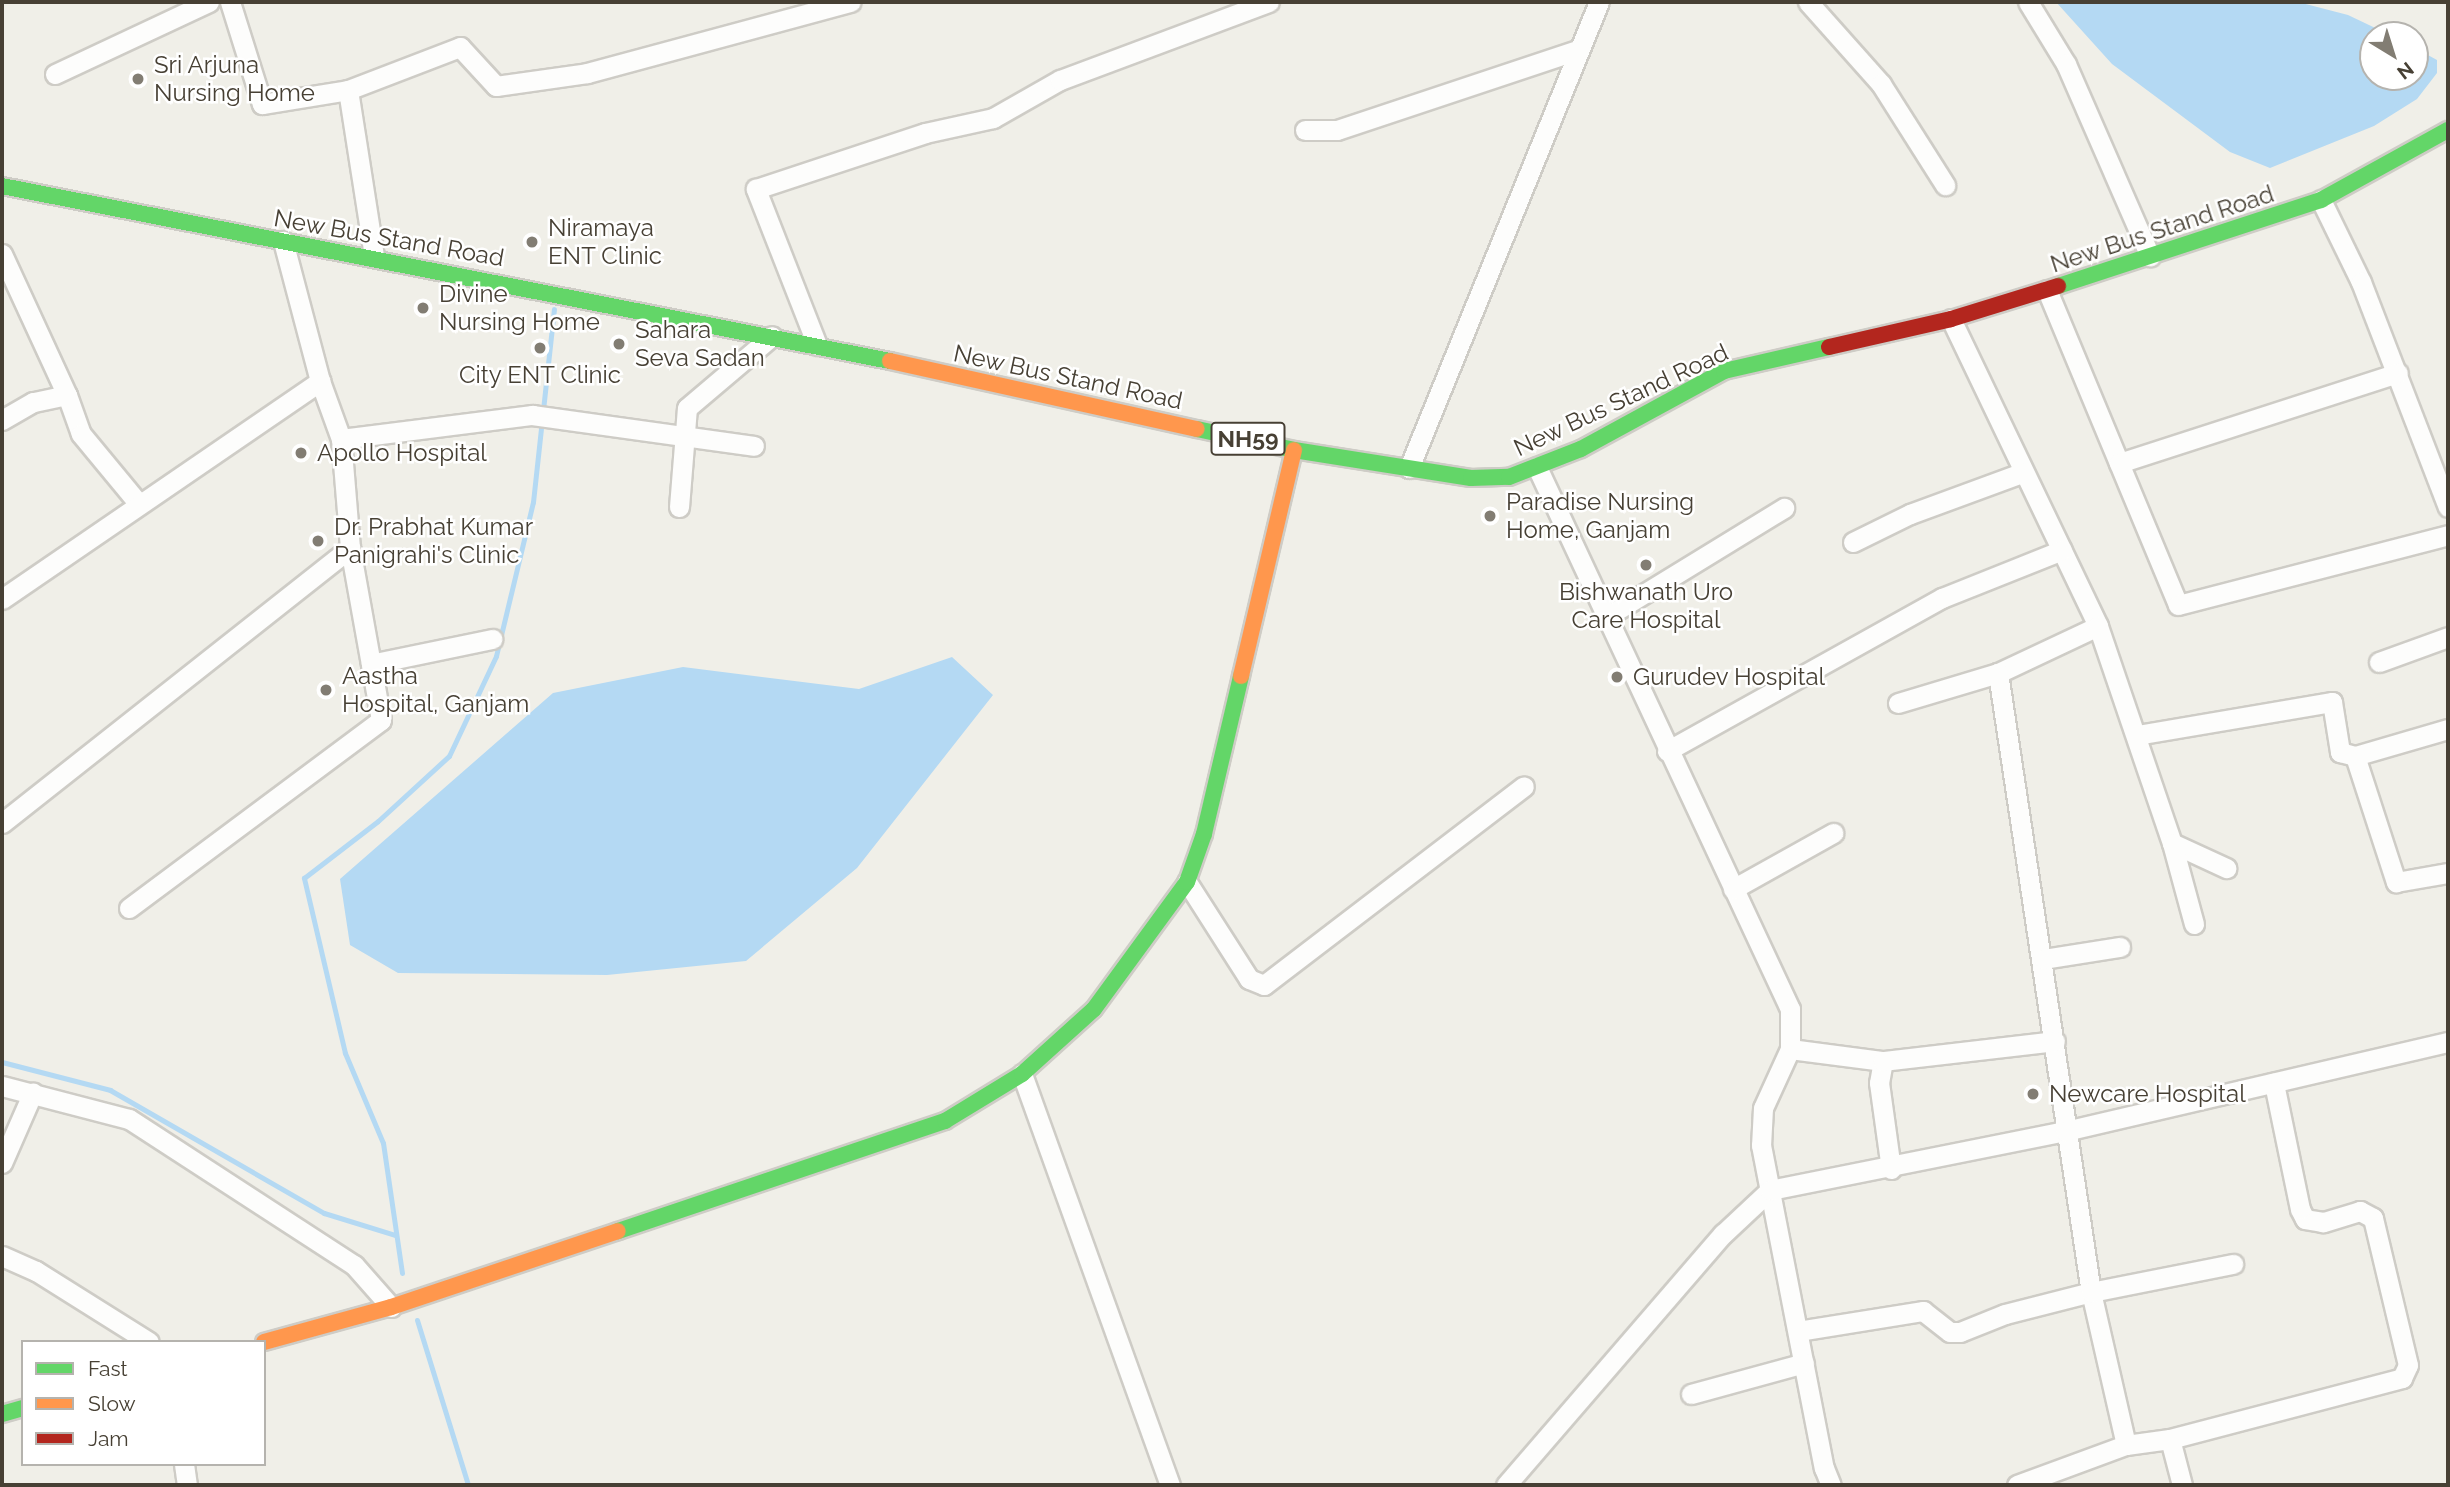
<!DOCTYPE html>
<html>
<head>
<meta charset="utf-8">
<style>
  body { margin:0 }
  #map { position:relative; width:2450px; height:1487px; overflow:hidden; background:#f0efe8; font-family:Raleway,sans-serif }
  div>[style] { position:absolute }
  .water>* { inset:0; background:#b4d9f3 }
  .stream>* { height:5px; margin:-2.5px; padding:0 2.5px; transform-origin:2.5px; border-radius:2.5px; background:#b4d9f3 }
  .roads { filter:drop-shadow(2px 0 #ceccc6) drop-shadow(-2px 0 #ceccc6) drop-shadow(0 2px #ceccc6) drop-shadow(0 -2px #ceccc6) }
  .street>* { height:19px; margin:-9.5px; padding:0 9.5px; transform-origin:9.5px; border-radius:9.5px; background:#fdfdfc }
  .fast>* { height:16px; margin:-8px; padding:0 8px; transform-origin:8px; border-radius:8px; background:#63d668 }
  .slow>* { height:16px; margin:-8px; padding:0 8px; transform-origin:8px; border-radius:8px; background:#ff974d }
  .jam>* { height:16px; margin:-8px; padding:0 8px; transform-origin:8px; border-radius:8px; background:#b3261e }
  .dots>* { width:19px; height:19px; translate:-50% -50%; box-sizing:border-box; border:4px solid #fff; border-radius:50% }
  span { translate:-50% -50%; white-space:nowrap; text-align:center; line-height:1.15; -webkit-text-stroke:5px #fff; paint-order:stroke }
  .shield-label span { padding:2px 5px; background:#fff; border:2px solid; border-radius:5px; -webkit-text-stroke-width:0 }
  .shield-label { font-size:23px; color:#474034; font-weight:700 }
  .poi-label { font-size:24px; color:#474034 }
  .left { translate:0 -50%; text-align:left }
  .street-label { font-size:24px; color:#474034 }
  .frame { position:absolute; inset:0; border:4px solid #474034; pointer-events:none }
  .legend { position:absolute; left:21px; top:1340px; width:245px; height:126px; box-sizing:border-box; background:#fff; border:2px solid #b5b3ae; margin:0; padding:9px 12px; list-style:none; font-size:21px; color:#474034 }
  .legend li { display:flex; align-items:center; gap:14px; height:35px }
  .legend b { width:35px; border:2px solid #b5b3ae }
  .north { position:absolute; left:2359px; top:21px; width:70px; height:70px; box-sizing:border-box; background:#fff; border:2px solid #b5b3ae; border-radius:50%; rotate:142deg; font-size:19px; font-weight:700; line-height:28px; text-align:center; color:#474034 }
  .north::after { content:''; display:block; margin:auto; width:24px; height:32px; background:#827d73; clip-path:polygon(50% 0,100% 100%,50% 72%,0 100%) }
</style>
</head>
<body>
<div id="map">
  <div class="water">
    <i style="clip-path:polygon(2056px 2px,2298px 2px,2348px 15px,2390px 35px,2373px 35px,2373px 77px,2415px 77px,2415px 48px,2437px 60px,2437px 73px,2417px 99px,2374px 126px,2270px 168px,2230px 152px,2112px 64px)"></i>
    <i style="clip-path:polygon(952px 657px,993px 695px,857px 868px,746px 961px,607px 975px,398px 973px,350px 945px,340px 879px,553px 693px,683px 667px,859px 689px)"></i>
  </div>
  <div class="stream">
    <i style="left:2px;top:1062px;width:112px;rotate:14.5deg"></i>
    <i style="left:110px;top:1090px;width:247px;rotate:29.9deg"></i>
    <i style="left:324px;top:1213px;width:74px;rotate:17.2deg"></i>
    <i style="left:402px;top:1273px;width:131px;rotate:-98.3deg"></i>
    <i style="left:383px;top:1143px;width:98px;rotate:-112.9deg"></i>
    <i style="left:345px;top:1053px;width:180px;rotate:-103.2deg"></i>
    <i style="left:304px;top:878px;width:93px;rotate:-37.6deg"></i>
    <i style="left:378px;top:821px;width:96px;rotate:-42.5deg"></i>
    <i style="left:449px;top:756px;width:110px;rotate:-64.8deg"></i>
    <i style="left:496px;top:656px;width:158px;rotate:-76.5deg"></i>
    <i style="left:533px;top:502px;width:194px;rotate:-83.8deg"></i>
    <i style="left:417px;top:1320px;width:173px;rotate:72.8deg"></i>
  </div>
  <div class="roads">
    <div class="street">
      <i style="left:230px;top:2px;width:107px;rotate:72.6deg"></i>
      <i style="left:262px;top:104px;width:87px;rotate:-9.2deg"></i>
      <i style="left:348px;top:90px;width:168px;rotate:81.1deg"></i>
      <i style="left:1808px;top:2px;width:110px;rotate:48.3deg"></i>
      <i style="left:1881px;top:84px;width:120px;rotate:57.6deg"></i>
      <i style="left:2028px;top:2px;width:73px;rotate:58.5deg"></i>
      <i style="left:2066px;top:64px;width:210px;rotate:66.4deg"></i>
      <i style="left:55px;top:74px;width:170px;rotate:-25.1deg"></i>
      <i style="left:348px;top:90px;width:120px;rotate:-21deg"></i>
      <i style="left:460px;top:47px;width:53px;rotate:47.3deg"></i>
      <i style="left:496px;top:86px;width:92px;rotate:-8.1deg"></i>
      <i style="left:587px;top:73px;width:273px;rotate:-15.1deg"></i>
      <i style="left:1305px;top:130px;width:32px"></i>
      <i style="left:1337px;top:130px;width:254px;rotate:-18.4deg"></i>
      <i style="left:2321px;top:200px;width:91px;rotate:64deg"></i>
      <i style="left:2361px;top:282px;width:241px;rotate:68.9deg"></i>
      <i style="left:2px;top:254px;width:155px;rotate:65.3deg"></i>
      <i style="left:67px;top:395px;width:35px;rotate:168deg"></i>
      <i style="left:33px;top:402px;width:36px;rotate:150deg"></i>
      <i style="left:2047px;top:290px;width:341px;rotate:67.4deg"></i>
      <i style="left:2178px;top:605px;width:279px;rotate:-14.5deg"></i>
      <i style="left:1951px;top:319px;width:340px;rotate:64.4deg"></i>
      <i style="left:2098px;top:626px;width:110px;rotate:154.8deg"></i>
      <i style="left:1998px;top:673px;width:626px;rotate:81.46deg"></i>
      <i style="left:2091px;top:1292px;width:157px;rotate:77.1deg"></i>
      <i style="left:2126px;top:1445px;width:44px;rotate:-7.8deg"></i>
      <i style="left:2170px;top:1439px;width:48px;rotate:75.4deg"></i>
      <i style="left:817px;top:345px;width:168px;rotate:-111.4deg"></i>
      <i style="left:756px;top:189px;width:178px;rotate:-18.3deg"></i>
      <i style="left:925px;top:133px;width:70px;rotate:-12.4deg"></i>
      <i style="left:993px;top:118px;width:77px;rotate:-29.6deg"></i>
      <i style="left:1060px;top:80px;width:223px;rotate:-20.5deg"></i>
      <i style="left:67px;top:395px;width:41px;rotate:70.3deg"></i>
      <i style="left:81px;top:434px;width:89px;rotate:50.4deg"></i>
      <i style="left:341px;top:439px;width:193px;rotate:-7.2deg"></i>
      <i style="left:532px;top:415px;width:224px;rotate:7.9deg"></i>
      <i style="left:2119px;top:463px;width:293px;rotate:-17.9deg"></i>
      <i style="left:1537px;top:467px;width:598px;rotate:64.98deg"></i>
      <i style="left:1790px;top:1009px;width:40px;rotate:90deg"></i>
      <i style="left:1790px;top:1049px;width:65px;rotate:114.6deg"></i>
      <i style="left:1763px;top:1108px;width:37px;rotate:93deg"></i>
      <i style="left:1761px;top:1145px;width:329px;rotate:79deg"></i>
      <i style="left:1824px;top:1468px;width:18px;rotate:68deg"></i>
      <i style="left:1409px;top:468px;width:503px;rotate:-67.82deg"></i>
      <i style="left:679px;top:507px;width:99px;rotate:-85.4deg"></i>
      <i style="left:687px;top:408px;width:111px;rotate:-40.3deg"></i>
      <i style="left:1853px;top:542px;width:64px;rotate:-26.2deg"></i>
      <i style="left:1910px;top:514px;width:121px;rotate:-20.2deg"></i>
      <i style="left:2px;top:599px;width:386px;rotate:-34.4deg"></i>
      <i style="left:1606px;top:617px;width:209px;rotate:-31.5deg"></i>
      <i style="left:2098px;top:626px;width:229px;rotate:71.2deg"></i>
      <i style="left:2172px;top:843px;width:60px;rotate:24.8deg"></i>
      <i style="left:2379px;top:662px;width:73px;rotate:-19.9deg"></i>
      <i style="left:371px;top:664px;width:124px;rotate:-11.7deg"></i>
      <i style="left:1898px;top:703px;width:104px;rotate:-16.7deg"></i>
      <i style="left:2137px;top:735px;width:198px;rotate:-9.6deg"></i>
      <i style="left:2332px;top:702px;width:51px;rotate:80.9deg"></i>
      <i style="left:2340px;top:752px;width:16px;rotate:15deg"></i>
      <i style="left:2355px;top:756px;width:97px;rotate:-16.2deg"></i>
      <i style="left:1667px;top:751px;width:315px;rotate:-29.1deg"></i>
      <i style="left:1942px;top:598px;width:129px;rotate:-21.8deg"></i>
      <i style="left:2355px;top:756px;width:133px;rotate:72deg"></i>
      <i style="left:2396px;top:882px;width:53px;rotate:-9.8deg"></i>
      <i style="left:2px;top:823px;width:444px;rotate:-38.3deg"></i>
      <i style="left:2172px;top:843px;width:84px;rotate:74.8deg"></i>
      <i style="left:1187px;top:882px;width:115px;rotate:57.4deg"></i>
      <i style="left:1249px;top:979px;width:16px;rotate:22deg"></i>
      <i style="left:1264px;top:985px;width:327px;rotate:-37.4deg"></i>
      <i style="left:1733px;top:889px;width:115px;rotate:-29.2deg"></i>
      <i style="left:129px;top:908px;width:314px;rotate:-36.7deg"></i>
      <i style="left:381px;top:720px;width:175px;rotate:-100.2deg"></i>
      <i style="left:350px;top:548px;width:109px;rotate:-94.7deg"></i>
      <i style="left:341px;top:439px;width:62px;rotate:-109.9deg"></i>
      <i style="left:320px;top:381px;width:145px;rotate:-104.8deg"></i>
      <i style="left:2044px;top:959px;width:77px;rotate:-9deg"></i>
      <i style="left:1790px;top:1049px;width:94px;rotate:7.4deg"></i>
      <i style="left:1022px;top:1074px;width:437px;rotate:70.2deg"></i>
      <i style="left:2px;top:1086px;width:131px;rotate:14.6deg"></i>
      <i style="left:129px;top:1119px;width:268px;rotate:33deg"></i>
      <i style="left:354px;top:1265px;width:56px;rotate:48.6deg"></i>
      <i style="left:2px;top:1163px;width:77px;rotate:-66.4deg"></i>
      <i style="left:1891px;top:1169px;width:87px;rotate:-97.9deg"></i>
      <i style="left:1879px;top:1083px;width:22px;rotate:-80deg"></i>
      <i style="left:1883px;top:1061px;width:173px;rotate:-6.6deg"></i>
      <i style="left:2px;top:1256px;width:37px;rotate:24deg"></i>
      <i style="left:36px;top:1271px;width:133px;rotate:32.1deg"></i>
      <i style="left:1798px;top:1331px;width:127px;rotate:-9.1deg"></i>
      <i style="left:1923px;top:1311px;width:34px;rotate:38deg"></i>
      <i style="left:1950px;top:1332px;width:10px"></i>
      <i style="left:1960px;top:1332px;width:48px;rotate:-21.8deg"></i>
      <i style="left:2005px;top:1314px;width:89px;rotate:-14.3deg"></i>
      <i style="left:2091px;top:1292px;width:145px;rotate:-11.2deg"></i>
      <i style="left:1691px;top:1394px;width:117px;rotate:-15.3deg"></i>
      <i style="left:2170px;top:1439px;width:240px;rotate:-14.7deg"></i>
      <i style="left:2402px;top:1378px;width:14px;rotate:-65deg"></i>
      <i style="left:2408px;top:1365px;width:151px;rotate:-103.4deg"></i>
      <i style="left:2373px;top:1218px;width:15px;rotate:-152deg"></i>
      <i style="left:2360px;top:1211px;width:39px;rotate:163deg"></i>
      <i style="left:2323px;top:1222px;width:18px;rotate:-171deg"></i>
      <i style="left:2305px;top:1219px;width:11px;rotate:-117deg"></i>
      <i style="left:2300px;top:1209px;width:129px;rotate:-101.7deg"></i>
      <i style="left:184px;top:1464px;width:21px;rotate:82deg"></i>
      <i style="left:1506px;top:1485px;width:332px;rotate:-49.2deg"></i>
      <i style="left:1723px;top:1234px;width:64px;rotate:-43.1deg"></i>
      <i style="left:1770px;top:1190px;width:301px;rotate:-11.3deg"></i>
      <i style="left:2065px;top:1131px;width:393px;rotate:-13.1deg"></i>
      <i style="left:2017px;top:1485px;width:116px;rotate:-20.2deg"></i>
    </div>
    <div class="fast">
      <i style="left:2px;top:186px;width:905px;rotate:11.15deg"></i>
      <i style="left:2058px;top:286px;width:277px;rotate:-18.1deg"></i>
      <i style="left:2321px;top:200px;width:145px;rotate:-28.9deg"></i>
      <i style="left:1197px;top:429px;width:99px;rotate:12.2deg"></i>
      <i style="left:1294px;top:450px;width:179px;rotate:9deg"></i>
      <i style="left:1471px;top:478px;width:38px;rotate:-2deg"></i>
      <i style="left:1509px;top:477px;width:77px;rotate:-21.3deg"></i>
      <i style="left:1581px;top:449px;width:163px;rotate:-28.6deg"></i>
      <i style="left:1724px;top:371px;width:108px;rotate:-12.9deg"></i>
      <i style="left:618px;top:1231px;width:345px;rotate:-18.6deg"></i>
      <i style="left:945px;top:1121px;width:90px;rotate:-31.4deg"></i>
      <i style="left:1022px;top:1074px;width:97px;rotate:-42.1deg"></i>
      <i style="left:1094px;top:1009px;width:157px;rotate:-53.8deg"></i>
      <i style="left:1187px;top:882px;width:51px;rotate:-70.5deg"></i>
      <i style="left:1204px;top:834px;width:162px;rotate:-76.8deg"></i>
      <i style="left:2px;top:1414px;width:22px;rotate:-16deg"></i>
    </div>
    <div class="slow">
      <i style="left:890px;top:361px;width:314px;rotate:12.5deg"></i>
      <i style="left:1241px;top:676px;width:232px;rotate:-76.8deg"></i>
      <i style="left:264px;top:1342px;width:132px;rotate:-15.4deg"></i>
      <i style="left:391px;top:1307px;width:239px;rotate:-18.5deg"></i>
    </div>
    <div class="jam">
      <i style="left:1829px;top:347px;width:125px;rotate:-12.9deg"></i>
      <i style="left:1951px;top:319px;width:112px;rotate:-17.1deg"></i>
    </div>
  </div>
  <div class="dots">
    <i style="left:138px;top:79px;background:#827d73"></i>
    <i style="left:532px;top:242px;background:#827d73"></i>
    <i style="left:423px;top:308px;background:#827d73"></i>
    <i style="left:619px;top:344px;background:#827d73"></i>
    <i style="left:540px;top:348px;background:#827d73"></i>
    <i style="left:301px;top:453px;background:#827d73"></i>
    <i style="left:1490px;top:516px;background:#827d73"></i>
    <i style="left:318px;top:541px;background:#827d73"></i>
    <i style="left:1646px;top:565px;background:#827d73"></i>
    <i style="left:1617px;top:677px;background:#827d73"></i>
    <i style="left:326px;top:690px;background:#827d73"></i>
    <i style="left:2033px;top:1094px;background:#827d73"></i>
  </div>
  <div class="shield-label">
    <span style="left:1248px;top:439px">NH59</span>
  </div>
  <div class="poi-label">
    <span class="left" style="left:154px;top:79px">Sri Arjuna<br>Nursing Home</span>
    <span class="left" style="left:548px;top:242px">Niramaya<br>ENT Clinic</span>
    <span class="left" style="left:439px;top:308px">Divine<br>Nursing Home</span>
    <span class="left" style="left:635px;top:344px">Sahara<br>Seva Sadan</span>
    <span style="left:540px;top:375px">City ENT Clinic</span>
    <span class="left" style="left:317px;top:453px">Apollo Hospital</span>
    <span class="left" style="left:1506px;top:516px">Paradise Nursing<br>Home, Ganjam</span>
    <span class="left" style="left:334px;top:541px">Dr. Prabhat Kumar<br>Panigrahi's Clinic</span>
    <span style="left:1646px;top:606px">Bishwanath Uro<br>Care Hospital</span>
    <span class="left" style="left:342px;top:690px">Aastha<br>Hospital, Ganjam</span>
    <span class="left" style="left:1633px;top:677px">Gurudev Hospital</span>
    <span class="left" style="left:2049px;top:1094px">Newcare Hospital</span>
  </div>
  <div class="street-label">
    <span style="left:2162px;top:229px;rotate:-18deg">New Bus Stand Road</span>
    <span style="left:389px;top:238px;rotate:10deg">New Bus Stand Road</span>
    <span style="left:1068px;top:377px;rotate:12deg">New Bus Stand Road</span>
    <span style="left:1621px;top:400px;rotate:-25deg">New Bus Stand Road</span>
  </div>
  <div class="frame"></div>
  <ul class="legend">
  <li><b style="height:9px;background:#63d668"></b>Fast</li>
  <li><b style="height:9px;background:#ff974d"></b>Slow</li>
  <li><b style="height:9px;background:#b3261e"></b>Jam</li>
  </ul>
  <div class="north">N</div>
</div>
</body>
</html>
